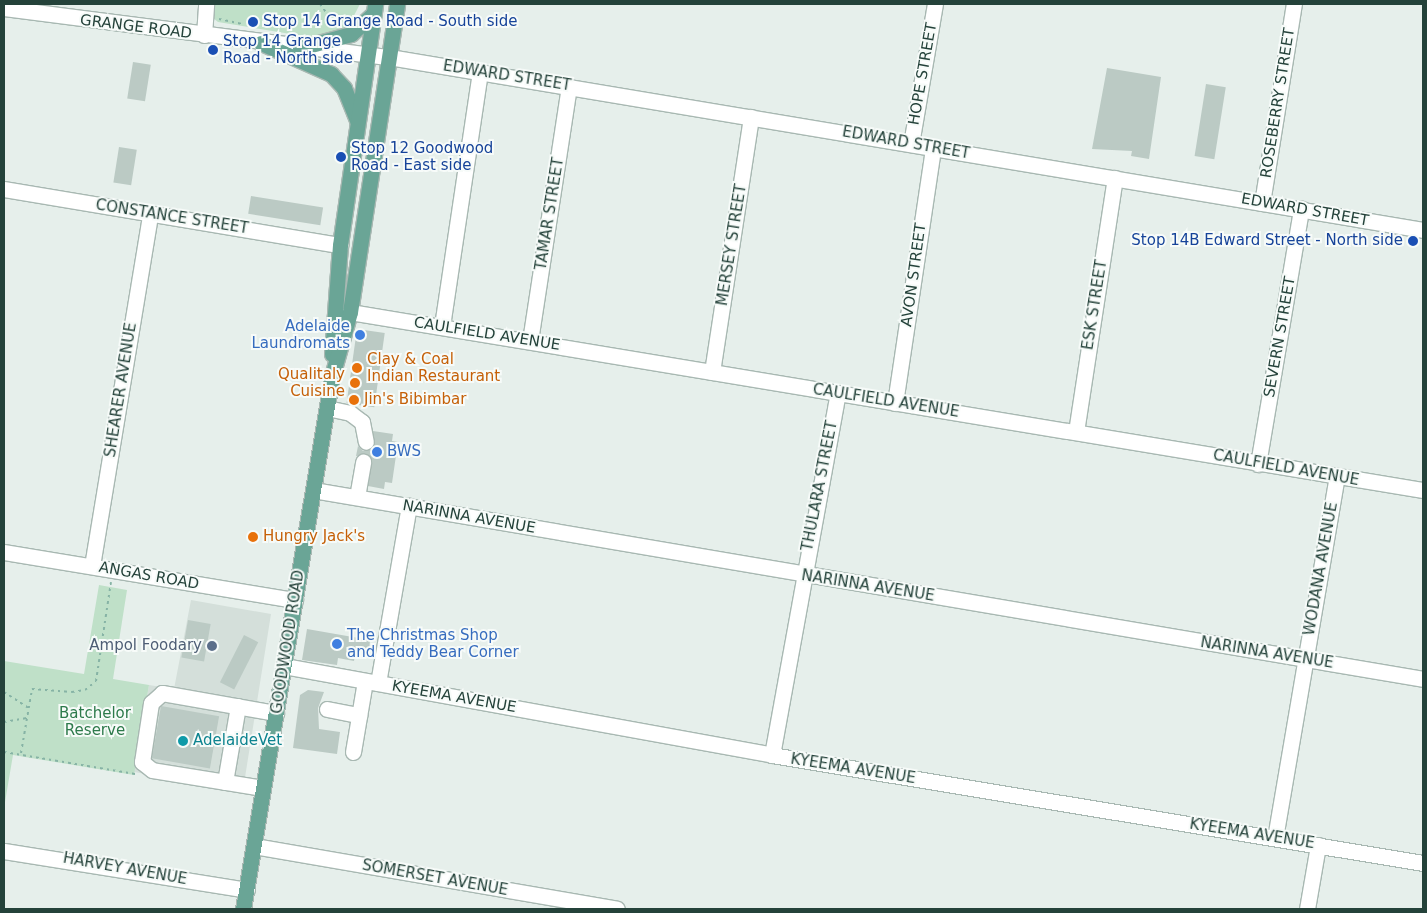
<!DOCTYPE html>
<html>
<head>
<meta charset="utf-8">
<style>
  body { margin:0 }
  #map { position:relative; width:1427px; height:913px; overflow:hidden; background:#e6efeb; font-family:"DejaVu Sans",sans-serif }
  div>[style] { position:absolute }
  .built>* { inset:0; background:#d4dfda }
  .green>* { inset:0; background:#bfe0c8 }
  .building>* { inset:0; background:#bbcac4; transform-origin:0 0 }
  .path>* { height:2px; margin-top:-1px; transform-origin:0; background:repeating-linear-gradient(90deg,#86b3a5 0 2.5px,transparent 0 6.5px) }
  .roads { filter:drop-shadow(1px 0 #a8b8b2) drop-shadow(-1px 0 #a8b8b2) drop-shadow(0 1px #a8b8b2) drop-shadow(0 -1px #a8b8b2) }
  .minor>* { height:15px; margin:-7.5px; padding:0 7.5px; transform-origin:7.5px; border-radius:7.5px; background:#fff }
  .major>* { height:15px; margin:-7.5px; padding:0 7.5px; transform-origin:7.5px; border-radius:7.5px; background:#6aa596 }
  .dots>* { width:14px; height:14px; translate:-50% -50%; box-sizing:border-box; border:2px solid #f7fbf9; border-radius:50% }
  span { translate:-50% -50%; white-space:nowrap; text-align:center; line-height:1.15; -webkit-text-stroke:4px #f7fbf9; paint-order:stroke }
  .transit-label { font-size:15px; color:#164399 }
  .left { translate:0 -50%; text-align:left }
  .right { translate:-100% -50%; text-align:right }
  .street-label { font-size:15px; color:#24423a }
  .shop-label { font-size:15px; color:#366cbe }
  .food-label { font-size:15px; color:#c56008 }
  .service-label { font-size:15px; color:#4e5e75 }
  .park-label { font-size:15px; color:#2d7a4b }
  .culture-label { font-size:15px; color:#0d838f }
  .frame { position:absolute; inset:0; border:5px solid #24423a; pointer-events:none }
</style>
</head>
<body>
<div id="map">
  <div class="built">
    <i style="clip-path:polygon(191px 600px,271px 614px,243px 790px,134px 772px,149px 685px,174px 689px)"></i>
  </div>
  <div class="green">
    <i style="clip-path:polygon(213px 4px,360px 4px,348px 27px,315px 38px,218px 22px,213px 18px)"></i>
    <i style="clip-path:polygon(99px 585px,127px 590px,113px 679px,149px 685px,134px 775px,13px 755px,4px 808px,4px 661px,84px 674px)"></i>
  </div>
  <div class="building">
    <i style="left:133px;top:62px;width:18px;height:37px;rotate:9deg"></i>
    <i style="clip-path:polygon(1107px 68px,1161px 77px,1149px 159px,1131px 156px,1132px 151px,1092px 149px)"></i>
    <i style="left:1206px;top:84px;width:20px;height:73px;rotate:9deg"></i>
    <i style="left:119px;top:147px;width:18px;height:36px;rotate:9deg"></i>
    <i style="left:251px;top:196px;width:73px;height:18px;rotate:9deg"></i>
    <i style="left:357px;top:329px;width:28px;height:75px;rotate:8deg"></i>
    <i style="clip-path:polygon(373px 431px,393px 434px,392px 441px,398px 442px,392px 483px,385px 482px,384px 489px,368px 486px,369px 455px,356px 456px,358px 446px,363px 451px,373px 449px)"></i>
    <i style="left:188px;top:620px;width:23px;height:38px;rotate:10deg"></i>
    <i style="clip-path:polygon(307px 629px,370px 640px,369px 651px,356px 649px,354px 661px,338px 658px,337px 665px,302px 660px)"></i>
    <i style="left:244px;top:635px;width:16px;height:53px;rotate:27deg"></i>
    <i style="clip-path:polygon(308px 690px,324px 692px,318px 708px,319px 729px,340px 732px,337px 754px,293px 748px,300px 695px)"></i>
    <i style="left:161px;top:706px;width:59px;height:53px;rotate:10deg"></i>
  </div>
  <div class="path">
    <i style="left:320px;top:4px;width:26px;rotate:54deg"></i>
    <i style="left:219px;top:19px;width:25px;rotate:12deg"></i>
    <i style="left:4px;top:692px;width:30px;rotate:33deg"></i>
    <i style="left:4px;top:722px;width:23px;rotate:-10deg"></i>
    <i style="left:4px;top:752px;width:133px;rotate:9.5deg"></i>
    <i style="left:21px;top:753px;width:65px;rotate:-80.2deg"></i>
    <i style="left:32px;top:689px;width:40px;rotate:4.3deg"></i>
    <i style="left:72px;top:692px;width:13px;rotate:-9deg"></i>
    <i style="left:85px;top:690px;width:14px;rotate:-39deg"></i>
    <i style="left:96px;top:681px;width:100px;rotate:-81.4deg"></i>
  </div>
  <div class="roads">
    <div class="minor">
      <i style="left:4px;top:8px;width:388px;rotate:7.3deg"></i>
      <i style="left:389px;top:57px;width:1048px;rotate:9.5deg"></i>
      <i style="left:204px;top:35px;width:31px;rotate:-86deg"></i>
      <i style="left:911px;top:144px;width:142px;rotate:-80.3deg"></i>
      <i style="left:4px;top:189px;width:341px;rotate:9.5deg"></i>
      <i style="left:1262px;top:203px;width:202px;rotate:-80.9deg"></i>
      <i style="left:350px;top:312px;width:1088px;rotate:9.42deg"></i>
      <i style="left:442px;top:326px;width:257px;rotate:-81.5deg"></i>
      <i style="left:530px;top:341px;width:257px;rotate:-81.3deg"></i>
      <i style="left:712px;top:372px;width:258px;rotate:-81.3deg"></i>
      <i style="left:895px;top:403px;width:258px;rotate:-81.5deg"></i>
      <i style="left:327px;top:408px;width:24px;rotate:12deg"></i>
      <i style="left:350px;top:413px;width:15px;rotate:37deg"></i>
      <i style="left:362px;top:422px;width:20px;rotate:79deg"></i>
      <i style="left:1076px;top:432px;width:257px;rotate:-81.3deg"></i>
      <i style="left:1258px;top:464px;width:259px;rotate:-80.4deg"></i>
      <i style="left:313px;top:490px;width:1126px;rotate:9.66deg"></i>
      <i style="left:357px;top:497px;width:36px;rotate:-80deg"></i>
      <i style="left:4px;top:552px;width:295px;rotate:9.4deg"></i>
      <i style="left:92px;top:566px;width:357px;rotate:-80.6deg"></i>
      <i style="left:284px;top:666px;width:496px;rotate:10.3deg"></i>
      <i style="left:772px;top:755px;width:660px;rotate:9.42deg"></i>
      <i style="left:378px;top:683px;width:180px;rotate:-80.1deg"></i>
      <i style="left:327px;top:709px;width:33px;rotate:11deg"></i>
      <i style="left:353px;top:752px;width:72px;rotate:-80.4deg"></i>
      <i style="left:772px;top:755px;width:368px;rotate:-79.7deg"></i>
      <i style="left:225px;top:782px;width:77px;rotate:-80.3deg"></i>
      <i style="left:263px;top:788px;width:112px;rotate:-170.8deg"></i>
      <i style="left:152px;top:770px;width:13px;rotate:-141deg"></i>
      <i style="left:142px;top:762px;width:60px;rotate:-81.3deg"></i>
      <i style="left:151px;top:703px;width:15px;rotate:-42deg"></i>
      <i style="left:162px;top:693px;width:116px;rotate:10deg"></i>
      <i style="left:1275px;top:838px;width:366px;rotate:-80.3deg"></i>
      <i style="left:254px;top:846px;width:368px;rotate:9.8deg"></i>
      <i style="left:4px;top:851px;width:246px;rotate:9.1deg"></i>
      <i style="left:1307px;top:909px;width:65px;rotate:-80.2deg"></i>
    </div>
    <div class="major">
      <i style="left:261px;top:43px;width:77px;rotate:23.9deg"></i>
      <i style="left:331px;top:74px;width:19px;rotate:47deg"></i>
      <i style="left:344px;top:88px;width:35px;rotate:68deg"></i>
      <i style="left:300px;top:48px;width:53px;rotate:-15.4deg"></i>
      <i style="left:351px;top:34px;width:30px;rotate:-42deg"></i>
      <i style="left:332px;top:354px;width:109px;rotate:-85.8deg"></i>
      <i style="left:340px;top:245px;width:244px;rotate:-81.7deg"></i>
      <i style="left:243px;top:909px;width:540px;rotate:-80.52deg"></i>
      <i style="left:332px;top:376px;width:66px;rotate:-74.3deg"></i>
      <i style="left:350px;top:312px;width:312px;rotate:-81.3deg"></i>
    </div>
  </div>
  <div class="dots">
    <i style="left:253px;top:22px;background:#1a4fb4"></i>
    <i style="left:213px;top:50px;background:#1a4fb4"></i>
    <i style="left:341px;top:157px;background:#1a4fb4"></i>
    <i style="left:1413px;top:241px;background:#1a4fb4"></i>
    <i style="left:360px;top:335px;background:#3f7fe0"></i>
    <i style="left:357px;top:368px;background:#e8710a"></i>
    <i style="left:355px;top:383px;background:#e8710a"></i>
    <i style="left:354px;top:400px;background:#e8710a"></i>
    <i style="left:377px;top:452px;background:#3f7fe0"></i>
    <i style="left:253px;top:537px;background:#e8710a"></i>
    <i style="left:337px;top:644px;background:#3f7fe0"></i>
    <i style="left:212px;top:646px;background:#5c6f8a"></i>
    <i style="left:183px;top:741px;background:#0f9aa8"></i>
  </div>
  <div class="transit-label">
    <span class="left" style="left:263px;top:22px">Stop 14 Grange Road - South side</span>
    <span class="left" style="left:223px;top:50px">Stop 14 Grange<br>Road - North side</span>
    <span class="left" style="left:351px;top:157px">Stop 12 Goodwood<br>Road - East side</span>
    <span class="right" style="left:1403px;top:241px">Stop 14B Edward Street - North side</span>
  </div>
  <div class="street-label">
    <span style="left:136px;top:27px;rotate:7deg">GRANGE ROAD</span>
    <span style="left:923px;top:74px;rotate:-80deg">HOPE STREET</span>
    <span style="left:507px;top:76px;rotate:9deg">EDWARD STREET</span>
    <span style="left:1278px;top:103px;rotate:-81deg">ROSEBERRY STREET</span>
    <span style="left:906px;top:143px;rotate:10deg">EDWARD STREET</span>
    <span style="left:1305px;top:210px;rotate:10deg">EDWARD STREET</span>
    <span style="left:550px;top:214px;rotate:-81deg">TAMAR STREET</span>
    <span style="left:172px;top:217px;rotate:9deg">CONSTANCE STREET</span>
    <span style="left:732px;top:245px;rotate:-81deg">MERSEY STREET</span>
    <span style="left:914px;top:275px;rotate:-82deg">AVON STREET</span>
    <span style="left:1095px;top:305px;rotate:-81deg">ESK STREET</span>
    <span style="left:487px;top:334px;rotate:9deg">CAULFIELD AVENUE</span>
    <span style="left:1280px;top:337px;rotate:-80deg">SEVERN STREET</span>
    <span style="left:121px;top:390px;rotate:-81deg">SHEARER AVENUE</span>
    <span style="left:886px;top:401px;rotate:9deg">CAULFIELD AVENUE</span>
    <span style="left:1286px;top:468px;rotate:10deg">CAULFIELD AVENUE</span>
    <span style="left:820px;top:486px;rotate:-79deg">THULARA STREET</span>
    <span style="left:469px;top:517px;rotate:10deg">NARINNA AVENUE</span>
    <span style="left:1321px;top:569px;rotate:-80deg">WODANA AVENUE</span>
    <span style="left:149px;top:576px;rotate:10deg">ANGAS ROAD</span>
    <span style="left:868px;top:586px;rotate:9deg">NARINNA AVENUE</span>
    <span style="left:288px;top:642px;rotate:-81deg">GOODWOOD ROAD</span>
    <span style="left:1267px;top:653px;rotate:9deg">NARINNA AVENUE</span>
    <span style="left:454px;top:697px;rotate:10deg">KYEEMA AVENUE</span>
    <span style="left:853px;top:769px;rotate:9deg">KYEEMA AVENUE</span>
    <span style="left:1252px;top:834px;rotate:9deg">KYEEMA AVENUE</span>
    <span style="left:125px;top:869px;rotate:10deg">HARVEY AVENUE</span>
    <span style="left:435px;top:878px;rotate:10deg">SOMERSET AVENUE</span>
  </div>
  <div class="shop-label">
    <span class="right" style="left:350px;top:335px">Adelaide<br>Laundromats</span>
    <span class="left" style="left:387px;top:452px">BWS</span>
    <span class="left" style="left:347px;top:644px">The Christmas Shop<br>and Teddy Bear Corner</span>
  </div>
  <div class="food-label">
    <span class="left" style="left:367px;top:368px">Clay &amp; Coal<br>Indian Restaurant</span>
    <span class="right" style="left:345px;top:383px">Qualitaly<br>Cuisine</span>
    <span class="left" style="left:364px;top:400px">Jin's Bibimbar</span>
    <span class="left" style="left:263px;top:537px">Hungry Jack's</span>
  </div>
  <div class="service-label">
    <span class="right" style="left:202px;top:646px">Ampol Foodary</span>
  </div>
  <div class="park-label">
    <span style="left:95px;top:722px">Batchelor<br>Reserve</span>
  </div>
  <div class="culture-label">
    <span class="left" style="left:193px;top:741px">AdelaideVet</span>
  </div>
  <div class="frame"></div>
</div>
</body>
</html>
